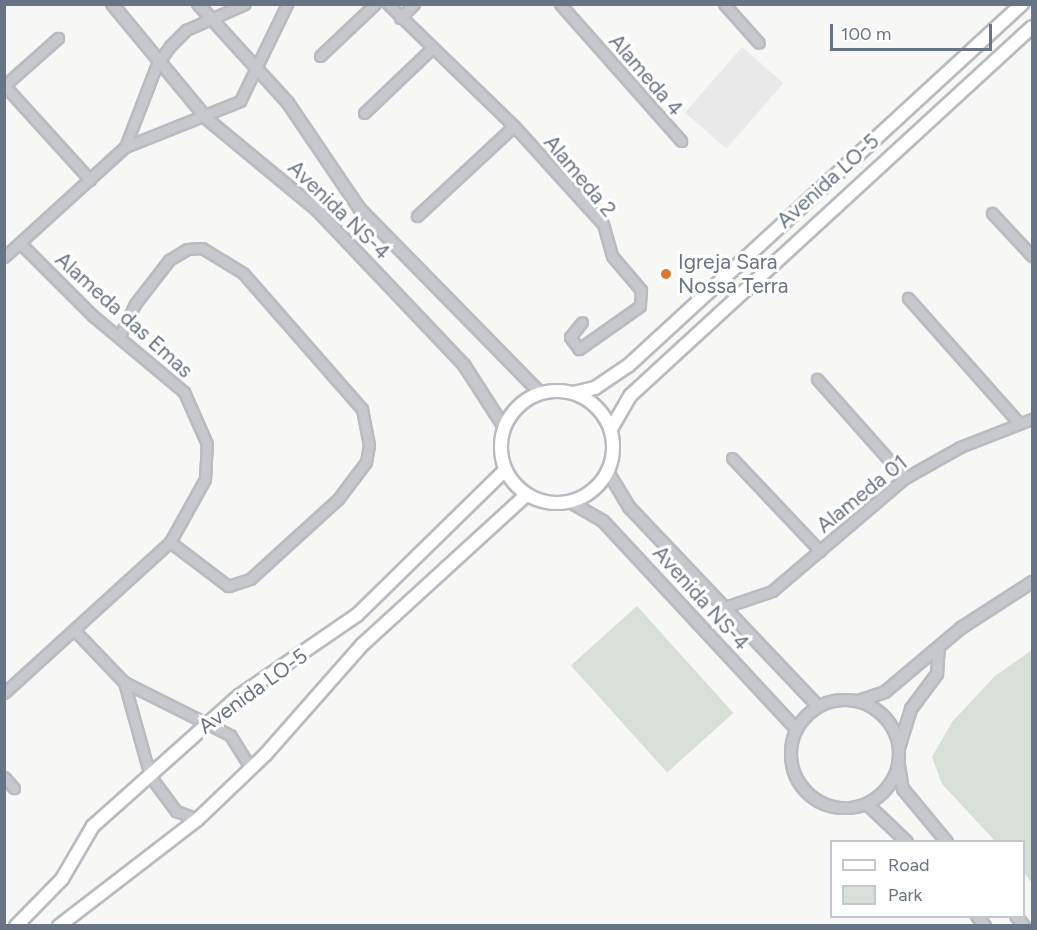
<!DOCTYPE html>
<html>
<head>
<meta charset="utf-8">
<style>
  body { margin:0 }
  #map { position:relative; width:1037px; height:930px; overflow:hidden; background:#f7f8f5; font-family:Figtree,sans-serif }
  div>[style] { position:absolute }
  .built>* { inset:0; background:#e8e9e8; transform-origin:0 0 }
  .green>* { inset:0; background:#d8dfd6; transform-origin:0 0 }
  .roads { filter:drop-shadow(2px 0 #b8bbc0) drop-shadow(-2px 0 #b8bbc0) drop-shadow(0 2px #b8bbc0) drop-shadow(0 -2px #b8bbc0) }
  .minor>* { height:9px; margin:-4.5px; padding:0 4.5px; transform-origin:4.5px; border-radius:4.5px; background:#c6c8cc }
  .tertiary>* { height:10px; margin:-5px; padding:0 5px; transform-origin:5px; border-radius:5px; background:#c6c8cc }
  .tertiary>.ring { margin:-5px; padding:0; box-sizing:content-box; background:none; border:10px solid #c6c8cc; border-radius:50% }
  .secondary>* { height:12px; margin:-6px; padding:0 6px; transform-origin:6px; border-radius:6px; background:#fff }
  .secondary>.ring { margin:-6px; padding:0; box-sizing:content-box; background:none; border:12px solid #fff; border-radius:50% }
  .dots>* { width:16px; height:16px; translate:-50% -50%; box-sizing:border-box; border:3px solid #fff; border-radius:50% }
  span { translate:-50% -50%; white-space:nowrap; text-align:center; line-height:1.15; -webkit-text-stroke:6px #fff; paint-order:stroke }
  .street-label { font-size:21px; color:#687385 }
  .poi-label { font-size:21px; color:#687385 }
  .left { translate:0 -50%; text-align:left }
  .frame { position:absolute; inset:0; border:6px solid #687385; pointer-events:none }
  .legend { position:absolute; left:830px; top:840px; width:195px; height:78px; box-sizing:border-box; background:#fff; border:2px solid #c3c7ce; margin:0; padding:8px 10px; list-style:none; font-size:18px; color:#687385 }
  .legend li { display:flex; align-items:center; gap:12px; height:30px }
  .legend b { width:30px; border:2px solid #c3c7ce }
  .scale { position:absolute; left:830px; top:24px; width:162px; height:27px; box-sizing:border-box; border:3px solid #687385; border-top:0; padding-left:8px; font-size:18px; line-height:21px; white-space:nowrap; color:#687385; -webkit-text-stroke:4px #fff; paint-order:stroke }
</style>
</head>
<body>
<div id="map">
  <div class="built">
    <i style="left:742px;top:47px;width:55px;height:87px;rotate:41deg"></i>
  </div>
  <div class="green">
    <i style="left:637px;top:606px;width:144px;height:89px;rotate:48deg"></i>
    <i style="clip-path:polygon(1032px 650px,1032px 883px,1024px 873px,1024px 842px,995px 841px,942px 784px,932px 757px,952px 722px,995px 676px)"></i>
  </div>
  <div class="roads">
    <div class="minor">
      <i style="left:388px;top:4px;width:175px;rotate:44.1deg"></i>
      <i style="left:514px;top:126px;width:132px;rotate:47.8deg"></i>
      <i style="left:603px;top:224px;width:33px;rotate:74deg"></i>
      <i style="left:612px;top:256px;width:45px;rotate:49.5deg"></i>
      <i style="left:641px;top:290px;width:16px;rotate:94deg"></i>
      <i style="left:640px;top:306px;width:75px;rotate:144.8deg"></i>
      <i style="left:579px;top:349px;width:15px;rotate:-127deg"></i>
      <i style="left:570px;top:337px;width:19px;rotate:-51deg"></i>
      <i style="left:560px;top:4px;width:183px;rotate:48.5deg"></i>
      <i style="left:724px;top:4px;width:52px;rotate:48.1deg"></i>
      <i style="left:400px;top:18px;width:20px;rotate:-45deg"></i>
      <i style="left:320px;top:56px;width:76px;rotate:-43.4deg"></i>
      <i style="left:4px;top:85px;width:128px;rotate:47.8deg"></i>
      <i style="left:5px;top:85px;width:71px;rotate:-41.6deg"></i>
      <i style="left:364px;top:113px;width:91px;rotate:-43.7deg"></i>
      <i style="left:125px;top:147px;width:89px;rotate:-68.9deg"></i>
      <i style="left:157px;top:64px;width:22px;rotate:-54deg"></i>
      <i style="left:170px;top:46px;width:23px;rotate:-45deg"></i>
      <i style="left:186px;top:30px;width:64px;rotate:-23.8deg"></i>
      <i style="left:992px;top:213px;width:59px;rotate:47.1deg"></i>
      <i style="left:417px;top:216px;width:132px;rotate:-42.9deg"></i>
      <i style="left:4px;top:257px;width:164px;rotate:-42.3deg"></i>
      <i style="left:125px;top:147px;width:124px;rotate:-21.8deg"></i>
      <i style="left:240px;top:101px;width:108px;rotate:-64.1deg"></i>
      <i style="left:908px;top:298px;width:166px;rotate:48.4deg"></i>
      <i style="left:119px;top:337px;width:37px;rotate:-64deg"></i>
      <i style="left:135px;top:304px;width:56px;rotate:-52.3deg"></i>
      <i style="left:169px;top:260px;width:21px;rotate:-31deg"></i>
      <i style="left:187px;top:249px;width:15px;rotate:-4deg"></i>
      <i style="left:202px;top:248px;width:48px;rotate:31.4deg"></i>
      <i style="left:243px;top:273px;width:181px;rotate:48.8deg"></i>
      <i style="left:362px;top:409px;width:37px;rotate:79deg"></i>
      <i style="left:369px;top:445px;width:17px;rotate:100deg"></i>
      <i style="left:366px;top:462px;width:46px;rotate:127.1deg"></i>
      <i style="left:338px;top:499px;width:119px;rotate:137.7deg"></i>
      <i style="left:250px;top:579px;width:23px;rotate:162deg"></i>
      <i style="left:228px;top:586px;width:73px;rotate:-142.8deg"></i>
      <i style="left:817px;top:379px;width:132px;rotate:48.4deg"></i>
      <i style="left:732px;top:458px;width:128px;rotate:46.6deg"></i>
      <i style="left:722px;top:608px;width:53px;rotate:-18.8deg"></i>
      <i style="left:772px;top:591px;width:175px;rotate:-40.4deg"></i>
      <i style="left:905px;top:478px;width:63px;rotate:-29.4deg"></i>
      <i style="left:960px;top:447px;width:77px;rotate:-21.3deg"></i>
      <i style="left:76px;top:632px;width:69px;rotate:46.2deg"></i>
      <i style="left:124px;top:682px;width:119px;rotate:26.6deg"></i>
      <i style="left:230px;top:735px;width:40px;rotate:58deg"></i>
      <i style="left:124px;top:682px;width:98px;rotate:74.5deg"></i>
      <i style="left:150px;top:776px;width:44px;rotate:53.4deg"></i>
      <i style="left:176px;top:811px;width:23px;rotate:20deg"></i>
      <i style="left:4px;top:693px;width:224px;rotate:-42.3deg"></i>
      <i style="left:170px;top:542px;width:72px;rotate:-60.9deg"></i>
      <i style="left:205px;top:479px;width:35px;rotate:-87deg"></i>
      <i style="left:207px;top:444px;width:57px;rotate:-113.9deg"></i>
      <i style="left:184px;top:392px;width:119px;rotate:-140.1deg"></i>
      <i style="left:93px;top:316px;width:103px;rotate:-135deg"></i>
      <i style="left:4px;top:777px;width:15px;rotate:48deg"></i>
    </div>
    <div class="tertiary">
      <i style="left:112px;top:4px;width:149px;rotate:50.4deg"></i>
      <i style="left:207px;top:119px;width:143px;rotate:39.6deg"></i>
      <i style="left:317px;top:210px;width:214px;rotate:46.5deg"></i>
      <i style="left:464px;top:365px;width:74px;rotate:57.2deg"></i>
      <i style="left:198px;top:4px;width:134px;rotate:47.7deg"></i>
      <i style="left:288px;top:103px;width:127px;rotate:55.9deg"></i>
      <i style="left:359px;top:208px;width:259px;rotate:45.6deg"></i>
      <i style="left:608px;top:472px;width:41px;rotate:59deg"></i>
      <i style="left:629px;top:507px;width:274px;rotate:46.5deg"></i>
      <i style="left:570px;top:502px;width:38px;rotate:30deg"></i>
      <i style="left:603px;top:521px;width:284px;rotate:47.1deg"></i>
      <i class="ring" style="left:791px;top:700px;width:98px;height:98px"></i>
      <i style="left:858px;top:701px;width:28px;rotate:-18deg"></i>
      <i style="left:885px;top:692px;width:99px;rotate:-40.1deg"></i>
      <i style="left:961px;top:628px;width:85px;rotate:-32.9deg"></i>
      <i style="left:900px;top:745px;width:38px;rotate:-73deg"></i>
      <i style="left:911px;top:709px;width:44px;rotate:-53.4deg"></i>
      <i style="left:937px;top:674px;width:26px;rotate:-86deg"></i>
      <i style="left:899px;top:765px;width:24px;rotate:81deg"></i>
      <i style="left:903px;top:789px;width:69px;rotate:50.3deg"></i>
      <i style="left:867px;top:804px;width:55px;rotate:43.5deg"></i>
      <i style="left:977px;top:916px;width:13px;rotate:51deg"></i>
      <i style="left:1016px;top:916px;width:13px;rotate:51deg"></i>
    </div>
    <div class="secondary">
      <i class="ring" style="left:501px;top:391px;width:100px;height:100px"></i>
      <i style="left:573px;top:393px;width:23px;rotate:-13deg"></i>
      <i style="left:595px;top:388px;width:41px;rotate:-34.1deg"></i>
      <i style="left:629px;top:365px;width:534px;rotate:-42.57deg"></i>
      <i style="left:611px;top:429px;width:39px;rotate:-60deg"></i>
      <i style="left:631px;top:395px;width:544px;rotate:-42.54deg"></i>
      <i style="left:16px;top:926px;width:66px;rotate:-45.6deg"></i>
      <i style="left:62px;top:879px;width:61px;rotate:-59.7deg"></i>
      <i style="left:93px;top:826px;width:195px;rotate:-41.7deg"></i>
      <i style="left:239px;top:696px;width:143px;rotate:-34.5deg"></i>
      <i style="left:357px;top:615px;width:207px;rotate:-44.4deg"></i>
      <i style="left:59px;top:926px;width:175px;rotate:-37.6deg"></i>
      <i style="left:198px;top:819px;width:93px;rotate:-43.7deg"></i>
      <i style="left:265px;top:755px;width:147px;rotate:-48.6deg"></i>
      <i style="left:362px;top:645px;width:222px;rotate:-42.4deg"></i>
    </div>
  </div>
  <div class="dots">
    <i style="left:666px;top:274px;background:#dc7731"></i>
  </div>
  <div class="street-label">
    <span style="left:646px;top:75px;rotate:49deg">Alameda 4</span>
    <span style="left:580px;top:176px;rotate:50deg">Alameda 2</span>
    <span style="left:828px;top:181px;rotate:-42deg">Avenida LO-5</span>
    <span style="left:339px;top:210px;rotate:44deg">Avenida NS-4</span>
    <span style="left:124px;top:315px;rotate:42deg">Alameda das Emas</span>
    <span style="left:862px;top:494px;rotate:-39deg">Alameda 01</span>
    <span style="left:701px;top:598px;rotate:48deg">Avenida NS-4</span>
    <span style="left:253px;top:691px;rotate:-36deg">Avenida LO-5</span>
  </div>
  <div class="poi-label">
    <span class="left" style="left:678px;top:274px">Igreja Sara<br>Nossa Terra</span>
  </div>
  <div class="frame"></div>
  <ul class="legend">
  <li><b style="height:8px;background:#fff"></b>Road</li>
  <li><b style="height:16px;background:#d8dfd6"></b>Park</li>
  </ul>
  <div class="scale">100 m</div>
</div>
</body>
</html>
